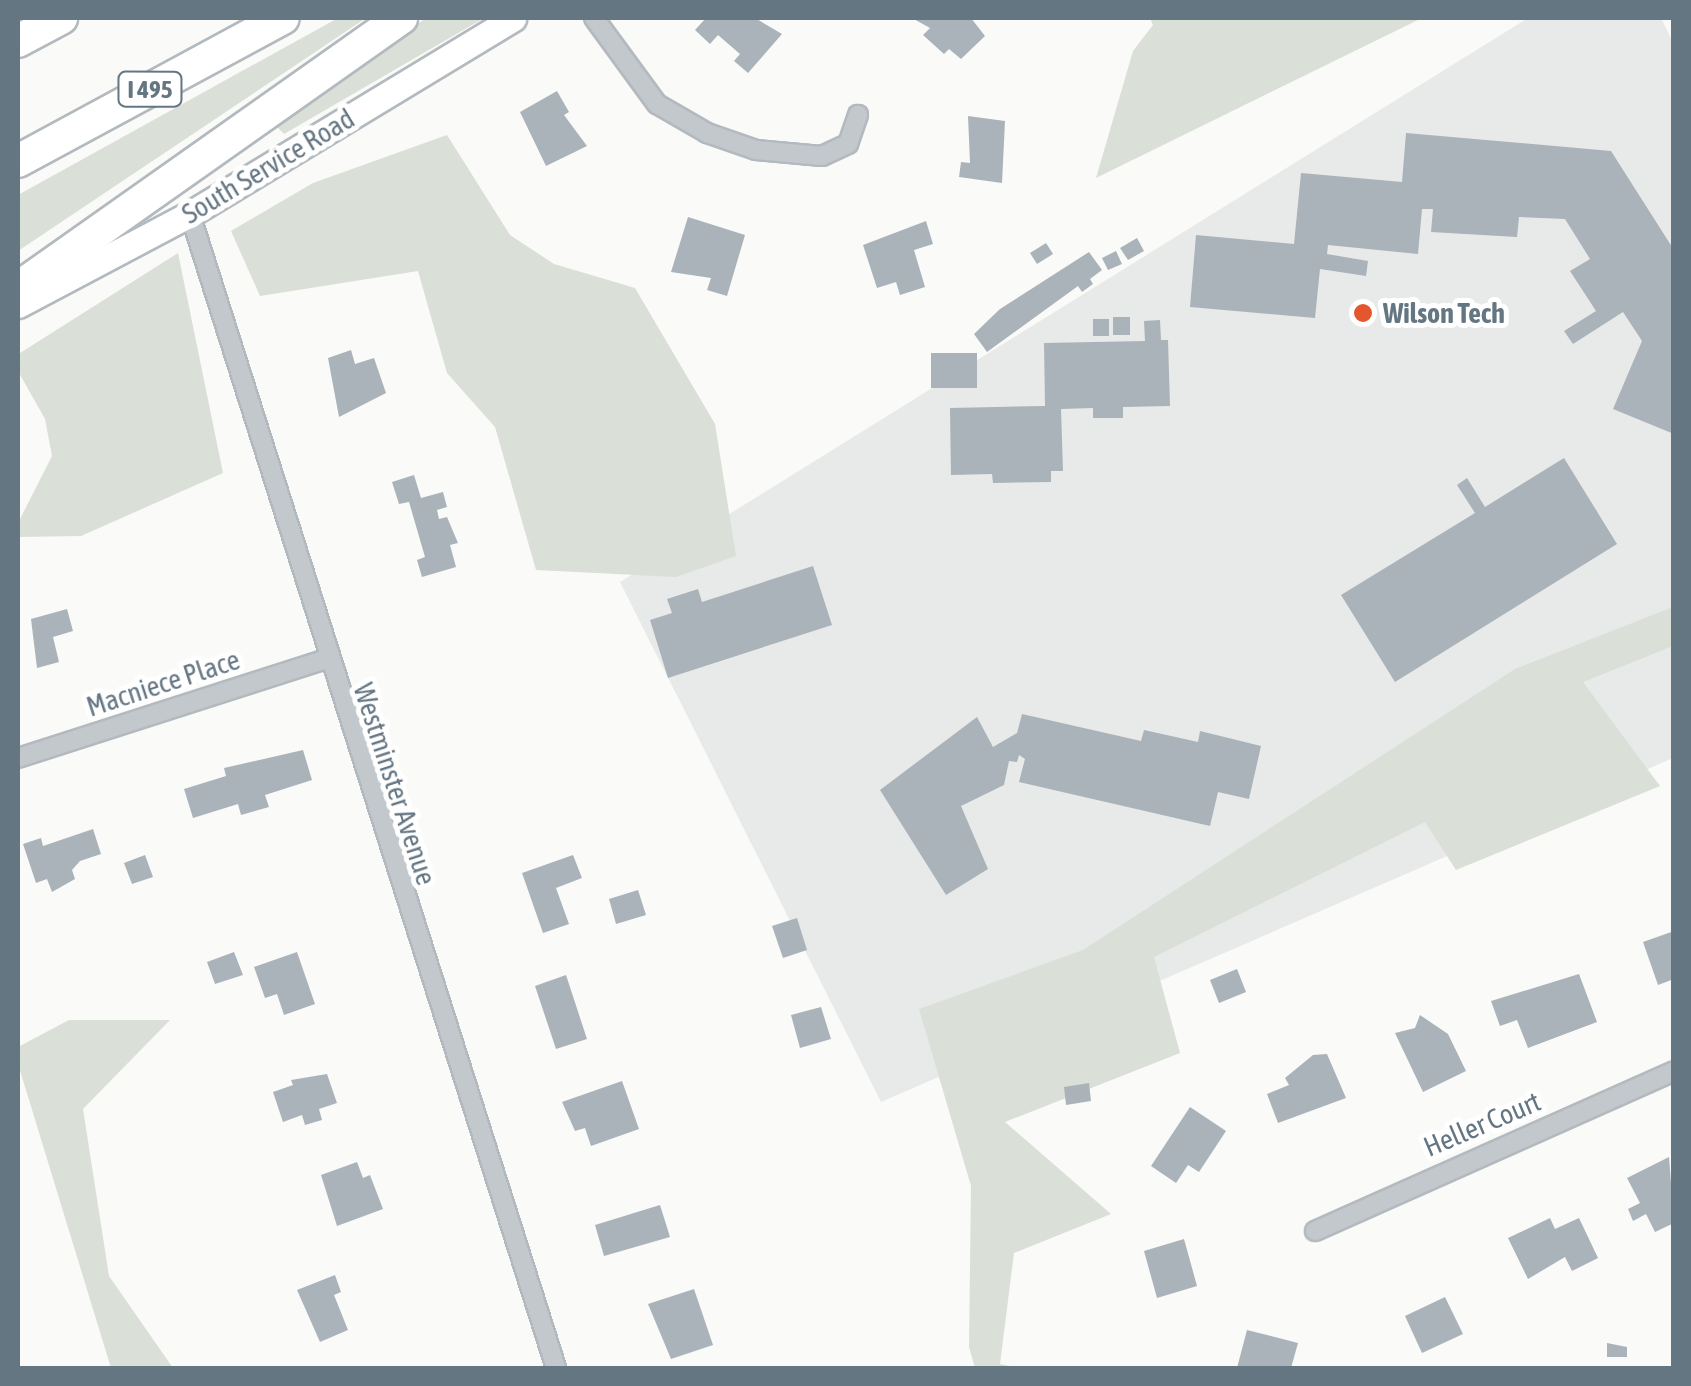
<!DOCTYPE html>
<html>
<head>
<meta charset="utf-8">
<style>
  body { margin:0 }
  #map { position:relative; width:1691px; height:1386px; overflow:hidden; background:#fafaf8; font-family:"Asap Condensed",sans-serif }
  div>[style] { position:absolute }
  .built>* { inset:0; background:#e8e9e9 }
  .green>* { inset:0; background:#dadfd7 }
  .building>* { inset:0; background:#aab3b9 }
  .roads { filter:drop-shadow(2px 0 #b3babf) drop-shadow(-2px 0 #b3babf) drop-shadow(0 2px #b3babf) drop-shadow(0 -2px #b3babf) }
  .street>* { height:18px; margin:-9px; padding:0 9px; transform-origin:9px; border-radius:9px; background:#c3c8cc }
  .secondary>* { height:25px; margin:-12.5px; padding:0 12.5px; transform-origin:12.5px; border-radius:12.5px; background:#fff }
  .highway>* { height:32px; margin:-16px; padding:0 16px; transform-origin:16px; border-radius:16px; background:#fff }
  .dots>* { width:28px; height:28px; translate:-50% -50%; box-sizing:border-box; border:5px solid #fff; border-radius:50% }
  span { translate:-50% -50%; white-space:nowrap; text-align:center; line-height:1.15; -webkit-text-stroke:10px #fff; paint-order:stroke }
  .shield-label span { padding:2px 8px; background:#fff; border:2px solid; border-radius:8px; -webkit-text-stroke-width:0 }
  .shield-label { font-size:25px; color:#657683; font-weight:700 }
  .street-label { font-size:28px; color:#657683 }
  .poi-label { font-size:28px; color:#657683; font-weight:700 }
  .left { translate:0 -50%; text-align:left }
  .frame { position:absolute; inset:0; border:20px solid #657683; pointer-events:none }
</style>
</head>
<body>
<div id="map">
  <div class="built">
    <div style="clip-path:polygon(1528px 18px,1661px 18px,1674px 44px,1673px 758px,881px 1102px,620px 582px)"></div>
  </div>
  <div class="green">
    <div style="clip-path:polygon(338px 18px,366px 18px,18px 251px,18px 195px)"></div>
    <div style="clip-path:polygon(426px 18px,484px 18px,284px 134px,275px 125px)"></div>
    <div style="clip-path:polygon(1150px 18px,1422px 18px,1096px 178px,1133px 51px,1153px 25px)"></div>
    <div style="clip-path:polygon(447px 135px,510px 235px,554px 264px,635px 288px,715px 424px,736px 556px,676px 577px,536px 570px,495px 427px,447px 373px,418px 271px,260px 296px,231px 231px,313px 183px)"></div>
    <div style="clip-path:polygon(178px 253px,223px 473px,81px 536px,18px 537px,18px 523px,52px 456px,45px 419px,18px 371px,20px 353px)"></div>
    <div style="clip-path:polygon(1673px 607px,1673px 646px,1583px 682px,1660px 786px,1456px 870px,1425px 822px,1154px 957px,1180px 1053px,1005px 1122px,1111px 1214px,1014px 1253px,1000px 1364px,1018px 1368px,975px 1368px,969px 1347px,971px 1186px,919px 1009px,1083px 950px,1515px 669px)"></div>
    <div style="clip-path:polygon(69px 1020px,170px 1020px,83px 1109px,109px 1276px,173px 1368px,111px 1368px,18px 1064px,18px 1047px)"></div>
  </div>
  <div class="building">
    <div style="clip-path:polygon(706px 18px,755px 18px,782px 34px,748px 73px,734px 61px,740px 54px,718px 35px,710px 44px,695px 30px)"></div>
    <div style="clip-path:polygon(912px 18px,971px 18px,985px 36px,961px 59px,949px 49px,944px 54px,923px 35px,930px 28px)"></div>
    <div style="clip-path:polygon(557px 91px,569px 112px,564px 115px,587px 146px,546px 166px,520px 112px)"></div>
    <div style="clip-path:polygon(968px 116px,1005px 121px,1002px 183px,959px 177px,961px 162px,970px 163px)"></div>
    <div style="clip-path:polygon(1406px 133px,1611px 151px,1674px 250px,1674px 434px,1613px 409px,1642px 341px,1623px 312px,1573px 344px,1564px 331px,1596px 311px,1570px 271px,1590px 259px,1565px 219px,1519px 217px,1517px 237px,1431px 232px,1433px 209px,1422px 209px,1418px 254px,1328px 245px,1327px 254px,1368px 261px,1366px 276px,1320px 269px,1315px 318px,1190px 307px,1196px 235px,1294px 244px,1301px 173px,1402px 182px)"></div>
    <div style="clip-path:polygon(688px 217px,745px 235px,727px 296px,707px 290px,711px 278px,671px 272px)"></div>
    <div style="clip-path:polygon(926px 221px,933px 244px,914px 250px,925px 287px,900px 295px,896px 282px,877px 288px,863px 245px)"></div>
    <div style="clip-path:polygon(1137px 238px,1144px 251px,1128px 260px,1120px 248px)"></div>
    <div style="clip-path:polygon(1046px 243px,1053px 254px,1037px 264px,1030px 253px)"></div>
    <div style="clip-path:polygon(1116px 251px,1122px 264px,1108px 270px,1102px 258px)"></div>
    <div style="clip-path:polygon(1089px 252px,1102px 270px,1090px 279px,1093px 284px,1082px 292px,1078px 286px,987px 352px,974px 334px,1000px 309px)"></div>
    <div style="clip-path:polygon(1113px 317px,1130px 317px,1130px 335px,1113px 335px)"></div>
    <div style="clip-path:polygon(1093px 319px,1109px 319px,1109px 336px,1093px 336px)"></div>
    <div style="clip-path:polygon(1160px 320px,1161px 340px,1168px 340px,1170px 406px,1123px 407px,1123px 418px,1093px 418px,1093px 408px,1061px 409px,1063px 471px,1051px 471px,1051px 482px,993px 483px,992px 474px,951px 475px,950px 408px,1045px 406px,1044px 343px,1145px 341px,1144px 321px)"></div>
    <div style="clip-path:polygon(351px 350px,355px 364px,374px 358px,386px 393px,339px 417px,328px 358px)"></div>
    <div style="clip-path:polygon(931px 353px,977px 353px,977px 388px,931px 388px)"></div>
    <div style="clip-path:polygon(1564px 458px,1617px 544px,1395px 682px,1341px 595px,1475px 513px,1457px 485px,1467px 478px,1485px 507px)"></div>
    <div style="clip-path:polygon(414px 475px,421px 498px,443px 492px,447px 507px,437px 510px,439px 519px,447px 517px,458px 543px,450px 545px,456px 567px,422px 577px,417px 560px,425px 557px,409px 502px,399px 504px,392px 482px)"></div>
    <div style="clip-path:polygon(813px 566px,832px 625px,668px 678px,650px 620px,672px 613px,667px 599px,698px 589px,702px 602px)"></div>
    <div style="clip-path:polygon(67px 609px,73px 631px,53px 637px,59px 662px,37px 668px,31px 619px)"></div>
    <div style="clip-path:polygon(1022px 714px,1141px 741px,1144px 730px,1198px 742px,1200px 731px,1261px 746px,1249px 799px,1218px 792px,1210px 826px,1019px 782px,1025px 759px,1019px 755px,1017px 762px,1009px 761px,1004px 785px,961px 806px,988px 869px,946px 895px,880px 790px,977px 717px,993px 747px,1017px 733px)"></div>
    <div style="clip-path:polygon(303px 750px,312px 780px,265px 795px,269px 807px,241px 815px,238px 804px,193px 818px,184px 789px,226px 776px,224px 768px)"></div>
    <div style="clip-path:polygon(93px 829px,101px 854px,80px 861px,72px 870px,75px 879px,52px 892px,47px 879px,36px 883px,23px 844px,41px 838px,43px 846px)"></div>
    <div style="clip-path:polygon(145px 855px,153px 877px,132px 884px,124px 863px)"></div>
    <div style="clip-path:polygon(573px 855px,582px 878px,556px 888px,569px 924px,543px 933px,522px 873px)"></div>
    <div style="clip-path:polygon(638px 890px,646px 915px,616px 924px,609px 899px)"></div>
    <div style="clip-path:polygon(797px 918px,807px 950px,783px 958px,772px 926px)"></div>
    <div style="clip-path:polygon(1674px 931px,1674px 979px,1658px 985px,1643px 942px)"></div>
    <div style="clip-path:polygon(234px 952px,243px 975px,215px 984px,207px 962px)"></div>
    <div style="clip-path:polygon(297px 952px,315px 1004px,284px 1015px,277px 994px,265px 998px,254px 967px)"></div>
    <div style="clip-path:polygon(1237px 969px,1246px 992px,1219px 1003px,1210px 980px)"></div>
    <div style="clip-path:polygon(1579px 974px,1597px 1022px,1528px 1048px,1517px 1020px,1500px 1026px,1491px 1001px)"></div>
    <div style="clip-path:polygon(566px 975px,587px 1039px,556px 1049px,535px 986px)"></div>
    <div style="clip-path:polygon(821px 1007px,831px 1039px,800px 1048px,791px 1015px)"></div>
    <div style="clip-path:polygon(1420px 1015px,1448px 1034px,1466px 1071px,1423px 1092px,1395px 1033px,1415px 1028px)"></div>
    <div style="clip-path:polygon(1327px 1054px,1346px 1098px,1278px 1123px,1267px 1094px,1289px 1085px,1285px 1078px,1313px 1055px)"></div>
    <div style="clip-path:polygon(327px 1074px,337px 1103px,319px 1109px,322px 1120px,305px 1125px,302px 1115px,283px 1122px,273px 1092px,293px 1085px,291px 1080px)"></div>
    <div style="clip-path:polygon(622px 1081px,639px 1129px,591px 1146px,585px 1128px,575px 1131px,562px 1102px)"></div>
    <div style="clip-path:polygon(1089px 1083px,1091px 1101px,1066px 1105px,1064px 1087px)"></div>
    <div style="clip-path:polygon(1190px 1107px,1226px 1131px,1199px 1172px,1188px 1165px,1176px 1183px,1151px 1166px)"></div>
    <div style="clip-path:polygon(1669px 1157px,1674px 1223px,1655px 1232px,1646px 1214px,1633px 1221px,1628px 1209px,1640px 1203px,1627px 1178px)"></div>
    <div style="clip-path:polygon(357px 1162px,363px 1178px,370px 1175px,383px 1209px,337px 1226px,321px 1175px)"></div>
    <div style="clip-path:polygon(660px 1205px,670px 1237px,604px 1256px,595px 1225px)"></div>
    <div style="clip-path:polygon(1550px 1218px,1555px 1229px,1579px 1218px,1598px 1258px,1572px 1271px,1565px 1257px,1528px 1279px,1508px 1238px)"></div>
    <div style="clip-path:polygon(1184px 1239px,1197px 1286px,1157px 1298px,1144px 1251px)"></div>
    <div style="clip-path:polygon(335px 1275px,341px 1292px,334px 1295px,348px 1330px,320px 1342px,297px 1290px)"></div>
    <div style="clip-path:polygon(694px 1289px,713px 1345px,671px 1359px,648px 1304px)"></div>
    <div style="clip-path:polygon(1445px 1297px,1463px 1334px,1422px 1353px,1405px 1316px)"></div>
    <div style="clip-path:polygon(1247px 1330px,1298px 1343px,1291px 1368px,1237px 1368px)"></div>
    <div style="clip-path:polygon(1607px 1343px,1627px 1347px,1627px 1357px,1607px 1357px)"></div>
  </div>
  <div class="roads">
    <div class="street">
      <div style="left:594px;top:18px;width:107px;rotate:53.8deg"></div>
      <div style="left:657px;top:104px;width:58px;rotate:30.1deg"></div>
      <div style="left:707px;top:133px;width:52px;rotate:19.1deg"></div>
      <div style="left:756px;top:150px;width:66px;rotate:5.2deg"></div>
      <div style="left:822px;top:156px;width:29px;rotate:-25deg"></div>
      <div style="left:848px;top:144px;width:31px;rotate:-71deg"></div>
      <div style="left:190px;top:214px;width:1211px;rotate:72.4deg"></div>
      <div style="left:18px;top:758px;width:324px;rotate:-17.8deg"></div>
      <div style="left:1315px;top:1231px;width:393px;rotate:-24deg"></div>
    </div>
    <div class="secondary">
      <div style="left:18px;top:305px;width:195px;rotate:-27.9deg"></div>
      <div style="left:190px;top:214px;width:378px;rotate:-31.2deg"></div>
    </div>
    <div class="highway">
      <div style="left:18px;top:41px;width:49px;rotate:-28.1deg"></div>
      <div style="left:18px;top:161px;width:301px;rotate:-28.4deg"></div>
      <div style="left:18px;top:288px;width:469px;rotate:-35.2deg"></div>
    </div>
  </div>
  <div class="dots">
    <div style="left:1363px;top:313px;background:#e4572e"></div>
  </div>
  <div class="shield-label">
    <span style="left:150px;top:89px">I 495</span>
  </div>
  <div class="street-label">
    <span style="left:268px;top:166px;rotate:-31deg">South Service Road</span>
    <span style="left:163px;top:683px;rotate:-18deg">Macniece Place</span>
    <span style="left:395px;top:784px;rotate:72deg">Westminster Avenue</span>
    <span style="left:1482px;top:1124px;rotate:-23deg">Heller Court</span>
  </div>
  <div class="poi-label">
    <span class="left" style="left:1383px;top:313px">Wilson Tech</span>
  </div>
  <div class="frame"></div>
</div>
</body>
</html>
